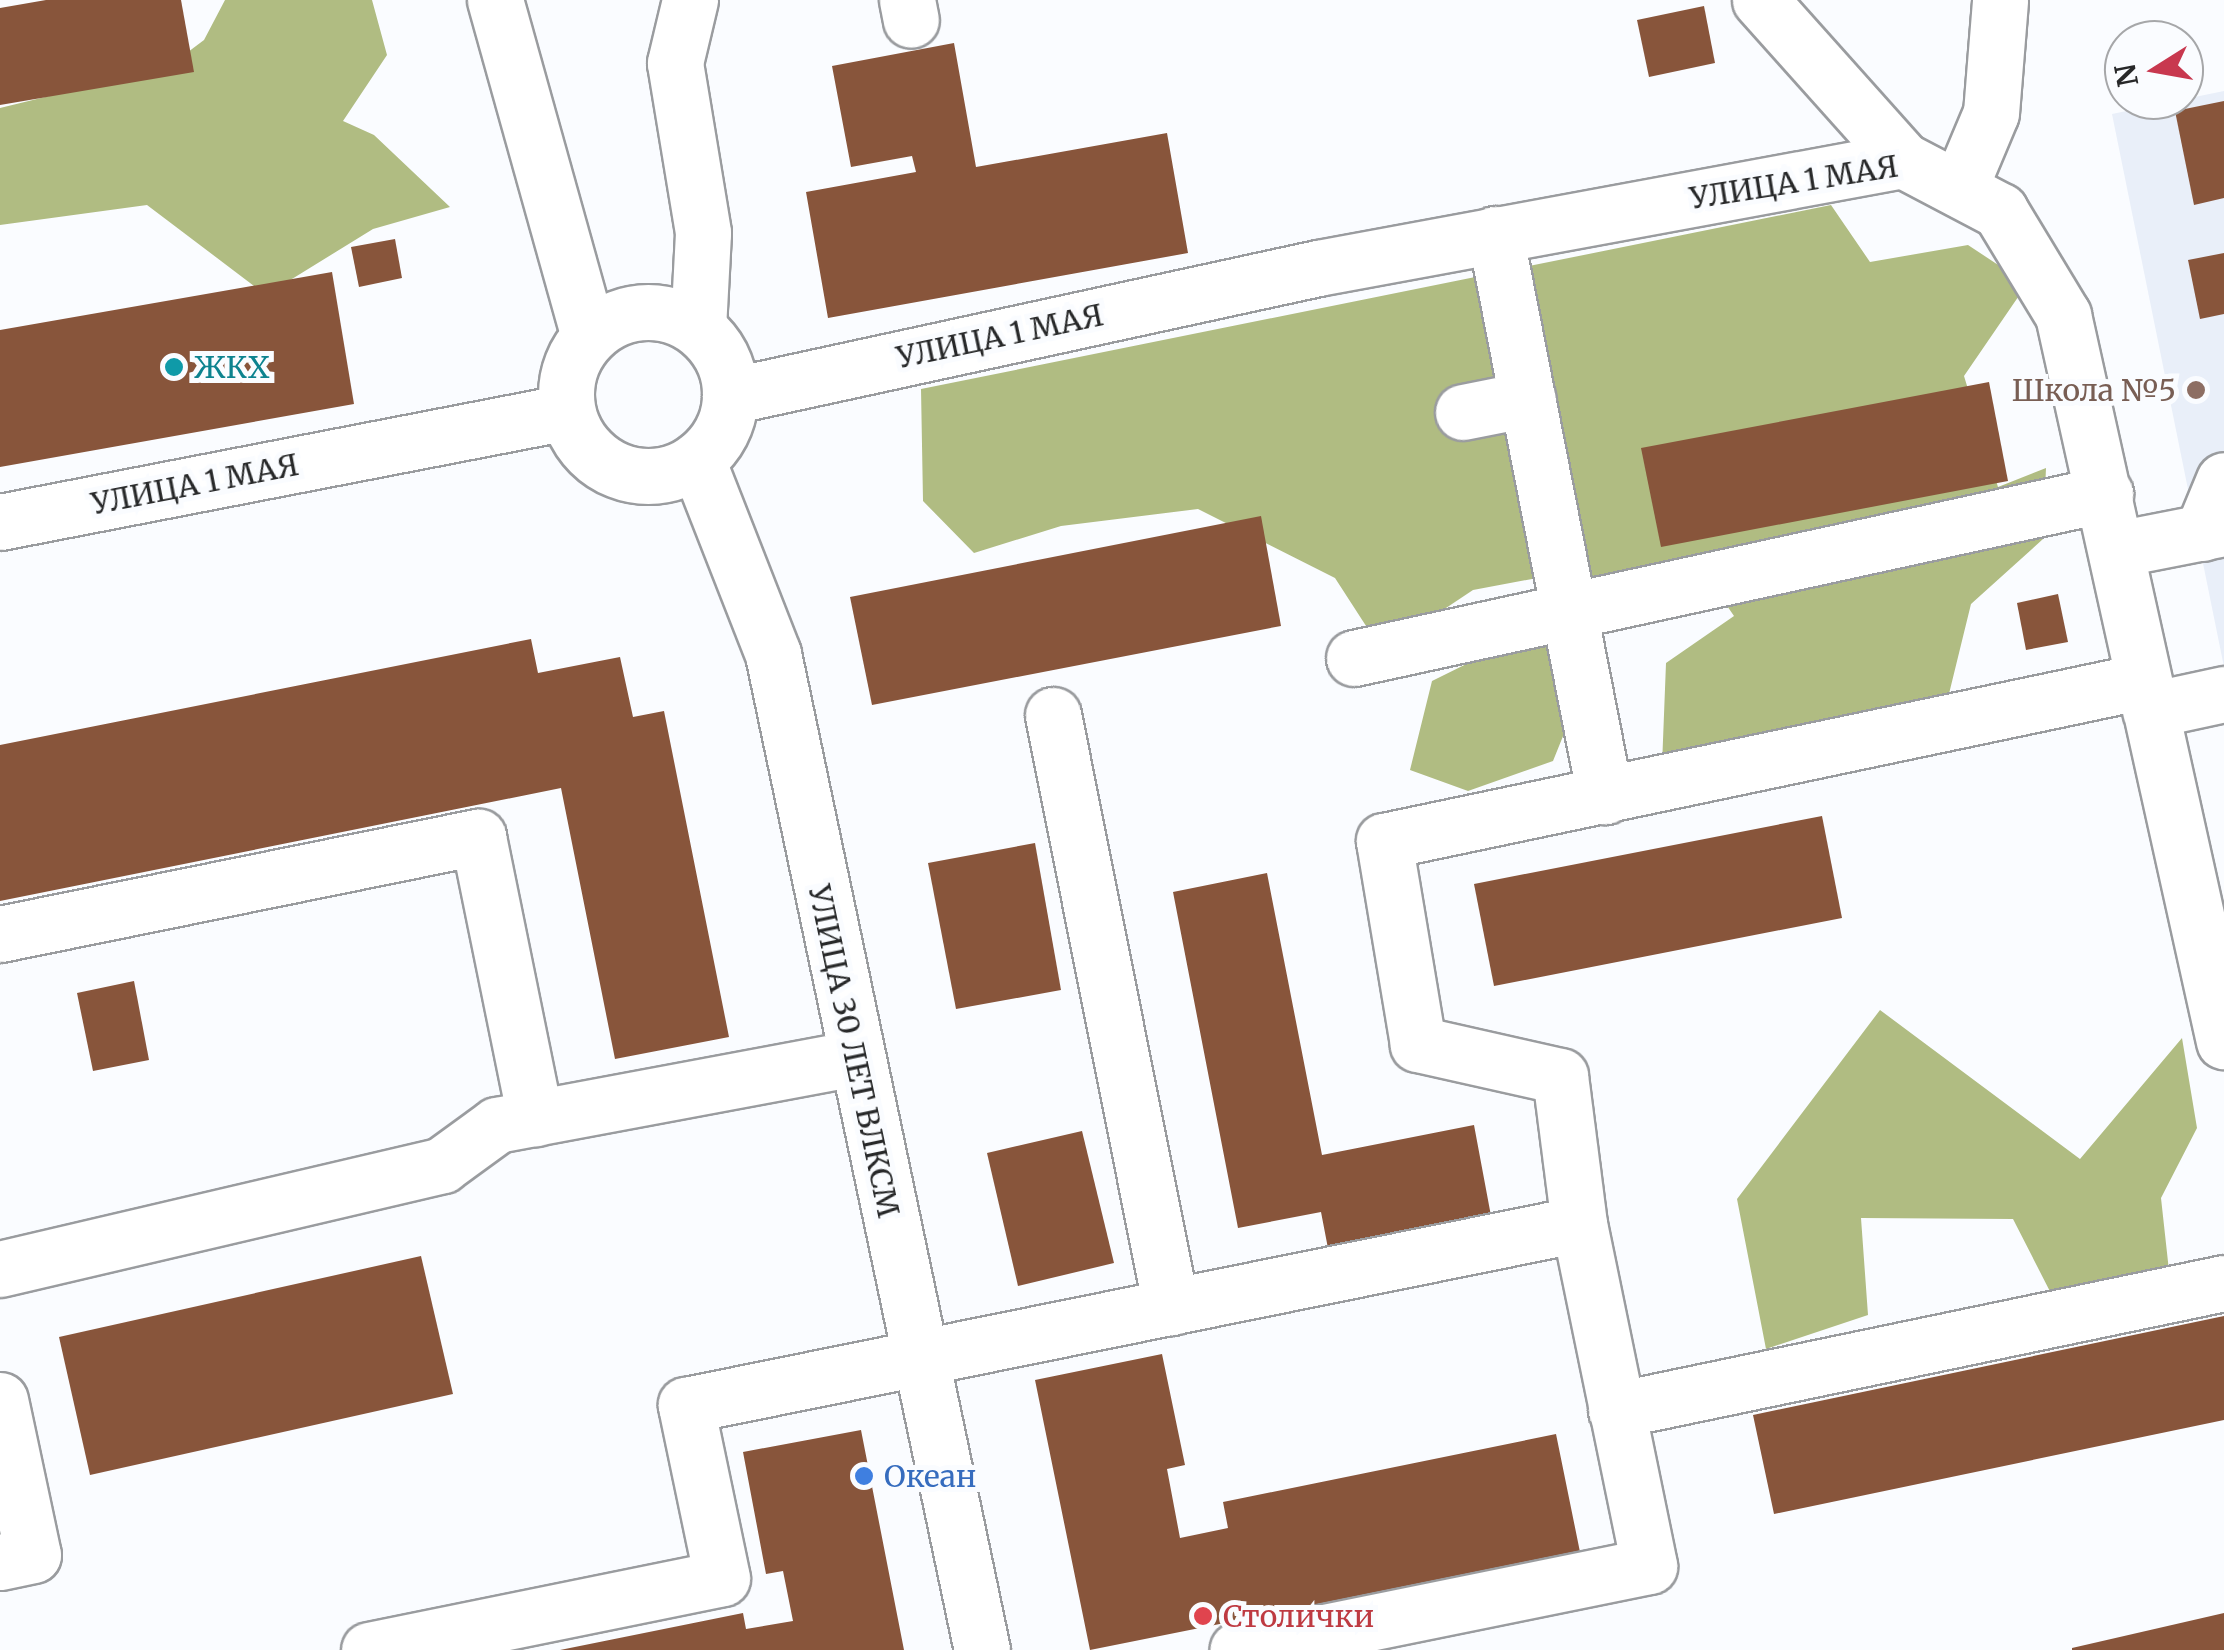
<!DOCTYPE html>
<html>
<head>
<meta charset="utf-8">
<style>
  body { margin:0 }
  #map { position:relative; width:2224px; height:1650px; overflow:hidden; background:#fafcff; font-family:Merriweather,serif }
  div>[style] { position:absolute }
  .built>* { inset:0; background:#e9eff9 }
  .forest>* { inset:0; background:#b0bc82 }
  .building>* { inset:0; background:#88553b }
  .roads { filter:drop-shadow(2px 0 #9a9c9f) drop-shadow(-2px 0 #9a9c9f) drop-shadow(0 2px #9a9c9f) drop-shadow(0 -2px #9a9c9f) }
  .minor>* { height:55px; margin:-27.5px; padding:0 27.5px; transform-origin:27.5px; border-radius:27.5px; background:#fff }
  .minor>.ring { margin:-27.5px; padding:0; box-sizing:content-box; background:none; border:55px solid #fff; border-radius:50% }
  .dots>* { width:28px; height:28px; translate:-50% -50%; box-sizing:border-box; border:5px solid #fafcff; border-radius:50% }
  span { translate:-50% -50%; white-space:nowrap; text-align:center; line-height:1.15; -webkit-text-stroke:10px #fafcff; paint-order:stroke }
  .street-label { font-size:30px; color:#272829 }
  .culture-label { font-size:30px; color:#0d838f }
  .left { translate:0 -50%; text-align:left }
  .education-label { font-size:30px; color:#785e54 }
  .right { translate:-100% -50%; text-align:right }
  .shop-label { font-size:30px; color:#366cbe }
  .health-label { font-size:30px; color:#be3a42 }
  .north { position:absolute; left:2104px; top:20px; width:100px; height:100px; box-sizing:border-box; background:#fafcff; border:2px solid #a6a7a9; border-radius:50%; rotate:259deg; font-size:28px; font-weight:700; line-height:40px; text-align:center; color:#272829 }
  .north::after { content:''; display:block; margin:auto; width:35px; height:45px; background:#c8384f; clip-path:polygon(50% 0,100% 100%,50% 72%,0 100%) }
</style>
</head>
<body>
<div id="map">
  <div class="built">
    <div style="clip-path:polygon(2224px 91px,2224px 667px,2112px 114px)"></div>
  </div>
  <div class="forest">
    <div style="clip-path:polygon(225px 0,372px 0,387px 55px,343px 121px,374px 135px,450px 207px,373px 229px,266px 295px,147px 205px,0 225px,0 108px,168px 67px,204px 40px)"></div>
    <div style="clip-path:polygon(1831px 205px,1870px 262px,1968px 245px,2027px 284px,1964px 376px,1998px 487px,2046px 468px,2043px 539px,1971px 604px,1947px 702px,1662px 766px,1666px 663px,1734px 616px,1708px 578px,1570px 631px,1580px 694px,1553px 761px,1468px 791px,1410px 770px,1432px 681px,1539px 628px,1548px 576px,1473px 590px,1437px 614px,1368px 629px,1335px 578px,1198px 509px,1061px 526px,974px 553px,923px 501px,921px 389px)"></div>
    <div style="clip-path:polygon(1880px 1010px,2080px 1159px,2182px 1038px,2197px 1128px,2161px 1198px,2171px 1289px,2061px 1313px,2013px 1219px,1861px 1218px,1868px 1315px,1766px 1349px,1737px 1199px)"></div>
  </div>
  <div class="building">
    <div style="clip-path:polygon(46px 0,181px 0,194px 72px,0 105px,0 8px)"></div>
    <div style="clip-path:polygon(1704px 6px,1715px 63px,1649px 77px,1637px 20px)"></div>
    <div style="clip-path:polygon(954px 43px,976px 167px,1167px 133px,1188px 253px,828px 318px,806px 192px,916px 172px,912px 156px,851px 167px,832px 66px)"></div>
    <div style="clip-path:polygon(2224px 101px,2224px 198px,2194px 205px,2175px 111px)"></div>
    <div style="clip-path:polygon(395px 239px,402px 278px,359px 287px,351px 247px)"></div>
    <div style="clip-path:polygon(2224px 253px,2224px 314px,2200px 319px,2188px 260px)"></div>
    <div style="clip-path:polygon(332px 272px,354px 404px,0 467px,0 330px)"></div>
    <div style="clip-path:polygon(1989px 382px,2008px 481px,1661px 547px,1641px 448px)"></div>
    <div style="clip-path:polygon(1261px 516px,1281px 626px,872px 705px,850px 597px)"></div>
    <div style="clip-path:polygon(2058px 594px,2068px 642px,2026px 650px,2017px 603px)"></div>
    <div style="clip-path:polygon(531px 639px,538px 673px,620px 657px,633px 717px,664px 711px,729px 1037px,615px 1059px,561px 788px,0 901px,0 745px)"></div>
    <div style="clip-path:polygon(1822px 816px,1842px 918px,1494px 986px,1474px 884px)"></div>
    <div style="clip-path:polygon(1035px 843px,1061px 990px,956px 1009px,928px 863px)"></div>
    <div style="clip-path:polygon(1267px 873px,1322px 1155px,1474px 1125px,1494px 1232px,1331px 1264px,1321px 1212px,1238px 1228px,1173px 892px)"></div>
    <div style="clip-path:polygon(134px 981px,149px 1060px,93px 1071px,77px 993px)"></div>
    <div style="clip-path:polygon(1082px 1131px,1114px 1263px,1018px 1286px,987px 1153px)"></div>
    <div style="clip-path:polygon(421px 1256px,453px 1394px,90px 1475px,59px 1337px)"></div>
    <div style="clip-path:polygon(2224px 1316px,2224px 1420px,1774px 1514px,1753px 1415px)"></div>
    <div style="clip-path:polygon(1162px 1354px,1185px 1465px,1167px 1469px,1180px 1538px,1228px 1528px,1223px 1502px,1556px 1434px,1580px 1552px,1090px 1650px,1035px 1380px)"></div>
    <div style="clip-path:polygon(861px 1430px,904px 1650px,560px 1650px,743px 1613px,746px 1629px,793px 1621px,783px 1571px,766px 1574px,743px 1452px)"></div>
    <div style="clip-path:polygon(2224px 1613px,2224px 1650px,2072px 1650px,2072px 1648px)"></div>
  </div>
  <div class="roads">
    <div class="minor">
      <div style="left:495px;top:0;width:349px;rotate:74.4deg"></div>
      <div style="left:690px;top:0;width:65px;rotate:103.4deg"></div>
      <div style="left:675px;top:63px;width:172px;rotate:80.6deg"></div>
      <div style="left:703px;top:233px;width:95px;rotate:93deg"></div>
      <div style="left:907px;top:0;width:20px;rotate:79deg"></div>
      <div style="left:1760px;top:0;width:215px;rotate:48.2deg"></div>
      <div style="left:1959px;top:189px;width:82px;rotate:-67.2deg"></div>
      <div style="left:1991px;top:113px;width:113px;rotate:-85.4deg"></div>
      <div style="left:1495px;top:234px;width:573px;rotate:78.93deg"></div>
      <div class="ring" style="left:566px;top:312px;width:109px;height:109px"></div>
      <div style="left:730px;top:396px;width:602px;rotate:-12.28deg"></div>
      <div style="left:1318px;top:268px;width:595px;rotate:-10.46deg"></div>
      <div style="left:1903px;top:160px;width:110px;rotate:27.7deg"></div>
      <div style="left:2000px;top:211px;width:122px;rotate:58.8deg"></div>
      <div style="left:2063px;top:315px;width:744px;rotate:77.5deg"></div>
      <div style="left:1463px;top:412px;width:66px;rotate:-11.3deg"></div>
      <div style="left:697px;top:460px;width:208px;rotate:68.6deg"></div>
      <div style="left:773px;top:654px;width:1018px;rotate:78.15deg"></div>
      <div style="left:0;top:522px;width:578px;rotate:-10.98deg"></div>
      <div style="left:2202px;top:533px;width:57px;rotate:-67.5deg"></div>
      <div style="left:2117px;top:549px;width:109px;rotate:-11.1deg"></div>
      <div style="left:1354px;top:658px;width:769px;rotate:-12.32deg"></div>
      <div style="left:2150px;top:710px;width:76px;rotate:-12.2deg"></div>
      <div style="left:1053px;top:715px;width:604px;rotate:78.73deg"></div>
      <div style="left:0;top:934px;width:488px;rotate:-11.5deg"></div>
      <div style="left:478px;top:837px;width:287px;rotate:78.5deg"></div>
      <div style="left:1579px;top:1224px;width:149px;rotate:-97.3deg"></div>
      <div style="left:1560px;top:1076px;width:146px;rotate:-167.3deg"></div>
      <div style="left:1418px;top:1044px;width:206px;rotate:-99.5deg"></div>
      <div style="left:1384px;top:841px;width:776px;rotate:-11.9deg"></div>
      <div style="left:0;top:1269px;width:454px;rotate:-13.2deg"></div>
      <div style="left:442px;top:1165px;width:68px;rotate:-36deg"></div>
      <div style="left:497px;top:1125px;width:364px;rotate:-10.6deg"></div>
      <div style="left:0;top:1400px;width:158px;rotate:78deg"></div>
      <div style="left:33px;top:1555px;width:34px;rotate:168deg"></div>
      <div style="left:1616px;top:1410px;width:621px;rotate:-11.8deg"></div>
      <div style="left:369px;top:1650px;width:360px;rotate:-11.5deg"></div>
      <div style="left:722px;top:1578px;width:177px;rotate:-101.8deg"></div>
      <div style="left:686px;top:1405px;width:911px;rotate:-11.46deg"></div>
      <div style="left:1579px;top:1224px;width:349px;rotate:78.4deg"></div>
      <div style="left:1649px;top:1566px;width:420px;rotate:168.5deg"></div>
    </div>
  </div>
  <div class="dots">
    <div style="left:174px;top:367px;background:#0f9aa8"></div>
    <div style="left:2196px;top:390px;background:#8d6e63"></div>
    <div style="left:864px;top:1476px;background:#3f7fe0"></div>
    <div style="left:1203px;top:1616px;background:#e0444e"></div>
  </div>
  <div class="street-label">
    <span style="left:1794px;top:182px;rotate:-9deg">УЛИЦА 1 МАЯ</span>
    <span style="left:1000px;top:336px;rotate:-12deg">УЛИЦА 1 МАЯ</span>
    <span style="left:195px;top:484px;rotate:-11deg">УЛИЦА 1 МАЯ</span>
    <span style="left:854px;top:1051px;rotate:78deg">УЛИЦА 30 ЛЕТ ВЛКСМ</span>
  </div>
  <div class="culture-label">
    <span class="left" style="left:194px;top:367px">ЖКХ</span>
  </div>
  <div class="education-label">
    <span class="right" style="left:2176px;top:390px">Школа №5</span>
  </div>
  <div class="shop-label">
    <span class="left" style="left:884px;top:1476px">Океан</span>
  </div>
  <div class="health-label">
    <span class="left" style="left:1223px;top:1616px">Столички</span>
  </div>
  <div class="north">N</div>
</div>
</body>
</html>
